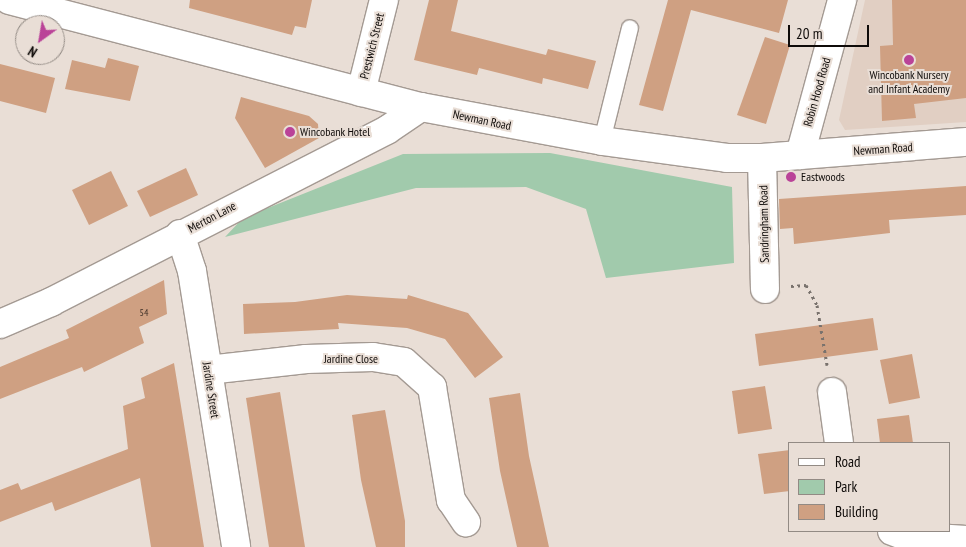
<!DOCTYPE html>
<html>
<head>
<meta charset="utf-8">
<style>
  body { margin:0 }
  #map { position:relative; width:966px; height:547px; overflow:hidden; background:#e9ded6; font-family:"PT Sans Narrow",sans-serif }
  div>[style] { position:absolute }
  .built>* { inset:0; background:#e1cfc3 }
  .green>* { inset:0; background:#a1caac }
  .building>* { inset:0; background:#cfa082 }
  .path>* { height:3px; margin-top:-1.5px; transform-origin:0; background:repeating-linear-gradient(90deg,#79726d 0 2.5px,transparent 0 6.5px) }
  .roads { filter:drop-shadow(1px 0 #a49a93) drop-shadow(-1px 0 #a49a93) drop-shadow(0 1px #a49a93) drop-shadow(0 -1px #a49a93) }
  .service>* { height:16px; margin:-8px; padding:0 8px; transform-origin:8px; border-radius:8px; background:#fff }
  .minor>* { height:28px; margin:-14px; padding:0 14px; transform-origin:14px; border-radius:14px; background:#fff }
  .tertiary>* { height:28px; margin:-14px; padding:0 14px; transform-origin:14px; border-radius:14px; background:#fff }
  .dots>* { width:14px; height:14px; translate:-50% -50%; box-sizing:border-box; border:2px solid #e9ded6; border-radius:50% }
  span { translate:-50% -50%; white-space:nowrap; text-align:center; line-height:1.15; -webkit-text-stroke:4px #e9ded6; paint-order:stroke }
  .number-label { font-size:10px; color:#3f3027 }
  .number-label span { -webkit-text-stroke-width:0 }
  .street-label { font-size:12px; color:#0f0b09 }
  .poi-label { font-size:12px; color:#0f0b09 }
  .left { translate:0 -50%; text-align:left }
  .legend { position:absolute; left:788px; top:442px; width:162px; height:90px; box-sizing:border-box; background:#e9ded6; border:1px solid #928a84; margin:0; padding:6px 9px; list-style:none; font-size:15px; color:#0f0b09 }
  .legend li { display:flex; align-items:center; gap:10px; height:25px }
  .legend b { width:25px; border:1px solid #928a84 }
  .north { position:absolute; left:15px; top:15px; width:50px; height:50px; box-sizing:border-box; background:#e9ded6; border:1px solid #928a84; border-radius:50%; rotate:212deg; font-size:14px; font-weight:700; line-height:20px; text-align:center; color:#0f0b09 }
  .north::after { content:''; display:block; margin:auto; width:18px; height:22px; background:#ba4398; clip-path:polygon(50% 0,100% 100%,50% 72%,0 100%) }
  .scale { position:absolute; left:788px; top:25px; width:81px; height:22px; box-sizing:border-box; border:2px solid #0f0b09; border-top:0; padding-left:6px; font-size:15px; line-height:18px; white-space:nowrap; color:#0f0b09; -webkit-text-stroke:4px #e9ded6; paint-order:stroke }
</style>
</head>
<body>
<div id="map">
  <div class="built">
    <div style="clip-path:polygon(865px 0,966px 0,966px 122px,845px 130px,839px 120px)"></div>
  </div>
  <div class="green">
    <div style="clip-path:polygon(550px 153px,732px 187px,734px 263px,606px 278px,586px 209px,526px 187px,416px 188px,225px 237px,243px 218px,403px 154px)"></div>
  </div>
  <div class="building">
    <div style="clip-path:polygon(190px 0,312px 0,306px 28px,295px 26px,292px 35px,189px 8px)"></div>
    <div style="clip-path:polygon(429px 0,458px 0,451px 31px,546px 55px,548px 49px,596px 61px,588px 89px,543px 78px,542px 84px,479px 68px,477px 75px,414px 60px)"></div>
    <div style="clip-path:polygon(668px 0,788px 0,779px 33px,691px 10px,663px 111px,639px 105px)"></div>
    <div style="clip-path:polygon(892px 0,966px 0,966px 98px,914px 104px,916px 118px,882px 121px,880px 46px,893px 45px)"></div>
    <div style="clip-path:polygon(765px 37px,790px 45px,766px 124px,737px 115px)"></div>
    <div style="clip-path:polygon(108px 58px,139px 66px,130px 101px,65px 89px,72px 60px,105px 68px)"></div>
    <div style="clip-path:polygon(0 64px,55px 78px,46px 113px,0 101px)"></div>
    <div style="clip-path:polygon(241px 97px,309px 116px,318px 124px,319px 138px,265px 168px,235px 118px)"></div>
    <div style="clip-path:polygon(186px 168px,198px 195px,150px 217px,137px 191px)"></div>
    <div style="clip-path:polygon(111px 171px,128px 206px,89px 225px,72px 190px)"></div>
    <div style="clip-path:polygon(966px 186px,966px 215px,889px 220px,890px 233px,794px 244px,793px 228px,780px 229px,779px 199px)"></div>
    <div style="clip-path:polygon(164px 280px,167px 314px,139px 327px,144px 343px,84px 372px,82px 367px,0 399px,0 367px,69px 338px,66px 330px)"></div>
    <div style="clip-path:polygon(347px 295px,407px 299px,408px 295px,468px 313px,503px 357px,475px 378px,445px 339px,407px 328px,338px 323px,339px 329px,244px 334px,243px 304px,295px 302px)"></div>
    <div style="clip-path:polygon(873px 318px,878px 350px,759px 366px,755px 334px)"></div>
    <div style="clip-path:polygon(912px 354px,920px 398px,889px 404px,880px 360px)"></div>
    <div style="clip-path:polygon(174px 363px,204px 547px,151px 547px,140px 478px,55px 511px,52px 502px,0 522px,0 490px,18px 483px,21px 490px,128px 449px,123px 406px,145px 398px,141px 378px)"></div>
    <div style="clip-path:polygon(765px 386px,772px 429px,738px 434px,732px 391px)"></div>
    <div style="clip-path:polygon(280px 392px,305px 547px,269px 547px,246px 398px)"></div>
    <div style="clip-path:polygon(520px 393px,529px 456px,549px 547px,517px 547px,500px 471px,489px 398px)"></div>
    <div style="clip-path:polygon(385px 410px,405px 521px,405px 547px,376px 547px,361px 480px,352px 415px)"></div>
    <div style="clip-path:polygon(909px 415px,913px 443px,880px 443px,877px 419px)"></div>
    <div style="clip-path:polygon(790px 450px,790px 491px,764px 494px,758px 454px)"></div>
  </div>
  <div class="path">
    <div style="left:791px;top:286px;width:15px;rotate:-4deg"></div>
    <div style="left:806px;top:285px;width:23px;rotate:61deg"></div>
    <div style="left:817px;top:305px;width:61px;rotate:80.5deg"></div>
  </div>
  <div class="roads">
    <div class="service">
      <div style="left:602px;top:141px;width:116px;rotate:-76.1deg"></div>
    </div>
    <div class="minor">
      <div style="left:361px;top:92px;width:95px;rotate:-76deg"></div>
      <div style="left:800px;top:155px;width:161px;rotate:-74.8deg"></div>
      <div style="left:762px;top:158px;width:131px;rotate:88.7deg"></div>
      <div style="left:180px;top:234px;width:39px;rotate:72deg"></div>
      <div style="left:192px;top:271px;width:279px;rotate:80.9deg"></div>
      <div style="left:0;top:324px;width:56px;rotate:-23.3deg"></div>
      <div style="left:51px;top:302px;width:377px;rotate:-27.1deg"></div>
      <div style="left:387px;top:130px;width:41px;rotate:-34.1deg"></div>
      <div style="left:208px;top:370px;width:99px;rotate:-6.4deg"></div>
      <div style="left:306px;top:359px;width:67px;rotate:-1.7deg"></div>
      <div style="left:373px;top:357px;width:31px;rotate:9deg"></div>
      <div style="left:404px;top:362px;width:38px;rotate:42deg"></div>
      <div style="left:432px;top:387px;width:115px;rotate:80.5deg"></div>
      <div style="left:451px;top:500px;width:27px;rotate:56deg"></div>
      <div style="left:832px;top:392px;width:51px;rotate:82.2deg"></div>
      <div style="left:892px;top:531px;width:14px;rotate:21deg"></div>
      <div style="left:905px;top:536px;width:61px;rotate:3.8deg"></div>
    </div>
    <div class="tertiary">
      <div style="left:9px;top:0;width:426px;rotate:14.6deg"></div>
      <div style="left:421px;top:107px;width:184px;rotate:10.6deg"></div>
      <div style="left:602px;top:141px;width:126px;rotate:7.7deg"></div>
      <div style="left:727px;top:158px;width:35px"></div>
      <div style="left:762px;top:158px;width:205px;rotate:-4.5deg"></div>
    </div>
  </div>
  <div class="dots">
    <div style="left:909px;top:60px;background:#ba4398"></div>
    <div style="left:290px;top:132px;background:#ba4398"></div>
    <div style="left:791px;top:177px;background:#ba4398"></div>
  </div>
  <div class="number-label">
    <span style="left:144px;top:313px">54</span>
  </div>
  <div class="street-label">
    <span style="left:372px;top:46px;rotate:-76deg">Prestwich Street</span>
    <span style="left:817px;top:92px;rotate:-74deg">Robin Hood Road</span>
    <span style="left:482px;top:120px;rotate:12deg">Newman Road</span>
    <span style="left:883px;top:149px;rotate:-4deg">Newman Road</span>
    <span style="left:212px;top:217px;rotate:-28deg">Merton Lane</span>
    <span style="left:764px;top:224px;rotate:-91deg">Sandringham Road</span>
    <span style="left:351px;top:359px">Jardine Close</span>
    <span style="left:211px;top:390px;rotate:81deg">Jardine Street</span>
  </div>
  <div class="poi-label">
    <span style="left:909px;top:82px">Wincobank Nursery<br>and Infant Academy</span>
    <span class="left" style="left:300px;top:132px">Wincobank Hotel</span>
    <span class="left" style="left:801px;top:177px">Eastwoods</span>
  </div>
  <ul class="legend">
  <li><b style="height:6px;background:#fff"></b>Road</li>
  <li><b style="height:14px;background:#a1caac"></b>Park</li>
  <li><b style="height:14px;background:#cfa082"></b>Building</li>
  </ul>
  <div class="north">N</div>
  <div class="scale">20 m</div>
</div>
</body>
</html>
